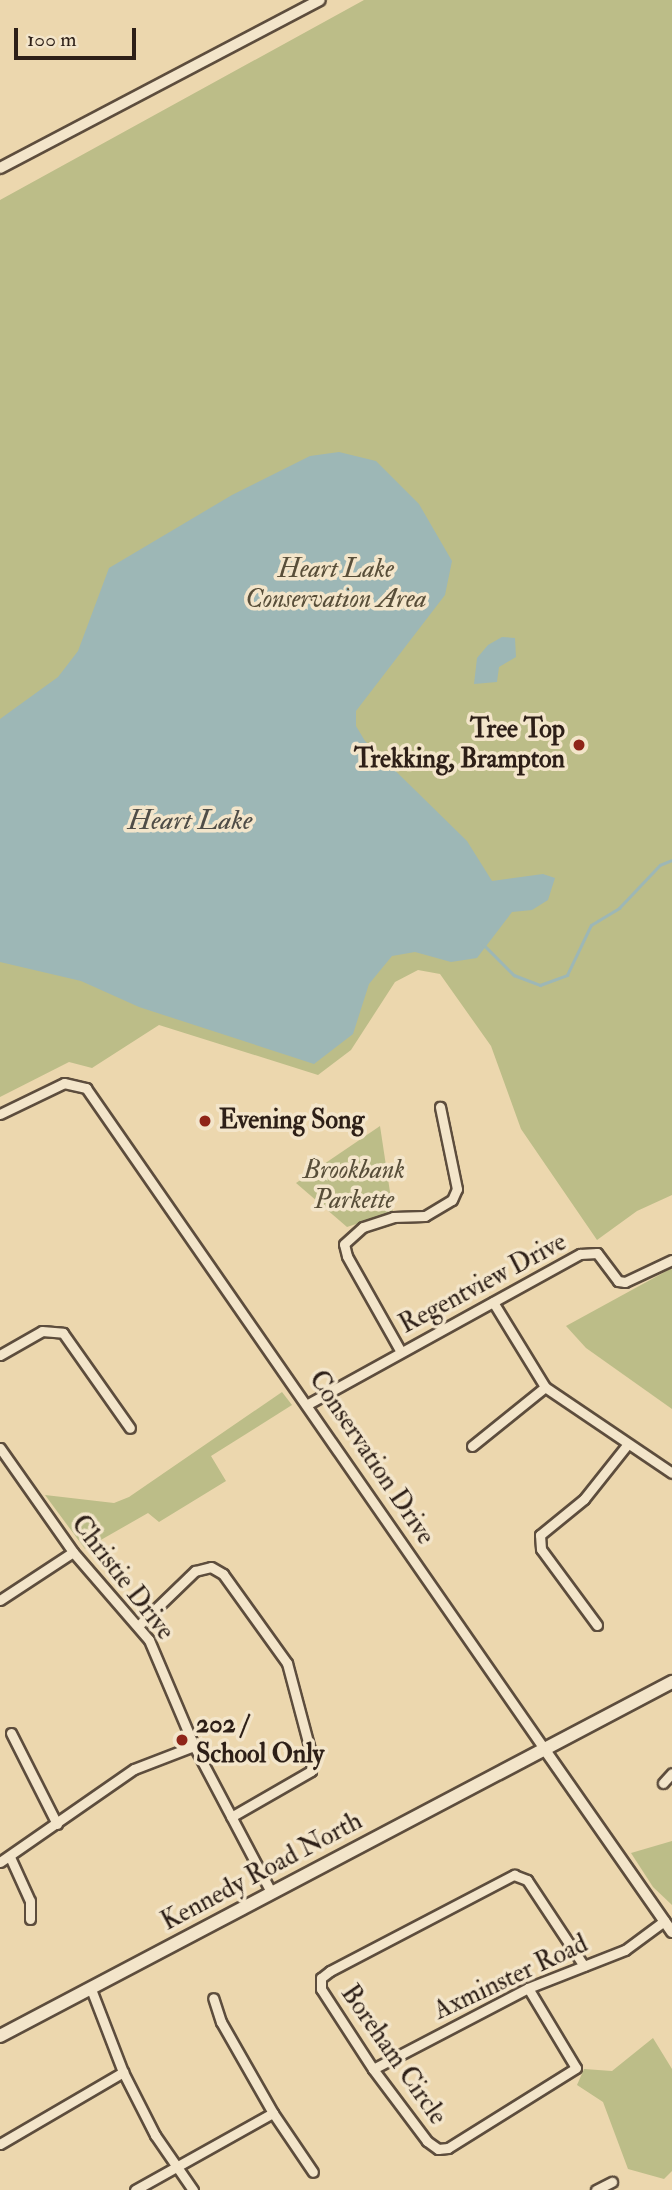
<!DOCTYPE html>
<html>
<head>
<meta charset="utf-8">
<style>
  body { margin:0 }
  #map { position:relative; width:672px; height:2190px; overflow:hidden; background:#ecd7ae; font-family:"IM FELL Double Pica",serif }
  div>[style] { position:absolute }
  .green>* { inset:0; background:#bcbd88 }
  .water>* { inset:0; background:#9db7b6 }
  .stream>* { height:2.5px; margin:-1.25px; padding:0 1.25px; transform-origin:1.25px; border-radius:1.25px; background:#9db7b6 }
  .roads { filter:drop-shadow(2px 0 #5d4d3d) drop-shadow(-2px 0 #5d4d3d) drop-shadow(0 2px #5d4d3d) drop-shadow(0 -2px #5d4d3d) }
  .minor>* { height:9px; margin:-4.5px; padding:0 4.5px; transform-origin:4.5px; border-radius:4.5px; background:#f3e5ca }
  .tertiary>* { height:10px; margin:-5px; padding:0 5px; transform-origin:5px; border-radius:5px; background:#f3e5ca }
  .secondary>* { height:12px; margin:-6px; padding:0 6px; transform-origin:6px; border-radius:6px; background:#f3e5ca }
  .dots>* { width:19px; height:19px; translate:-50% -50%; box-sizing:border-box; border:4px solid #f3e5ca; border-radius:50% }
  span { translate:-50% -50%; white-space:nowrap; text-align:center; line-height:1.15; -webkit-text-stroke:7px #f3e5ca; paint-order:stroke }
  .park-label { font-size:26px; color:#584e39; font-style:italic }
  .poi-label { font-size:26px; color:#2d1f17; font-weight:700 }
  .right { translate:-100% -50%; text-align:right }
  .left { translate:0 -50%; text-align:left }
  .street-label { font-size:26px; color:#2d1f17 }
  .water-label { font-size:28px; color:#4f4d47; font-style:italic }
  .scale { position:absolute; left:14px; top:28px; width:122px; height:32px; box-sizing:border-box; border:4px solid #2d1f17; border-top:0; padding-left:9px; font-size:21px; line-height:24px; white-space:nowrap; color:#2d1f17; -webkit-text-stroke:5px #f3e5ca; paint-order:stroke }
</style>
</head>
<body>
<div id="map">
  <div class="green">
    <div style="clip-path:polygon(364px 0,672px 0,672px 1195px,637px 1211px,597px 1240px,521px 1129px,491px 1046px,440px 974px,418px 970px,395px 982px,351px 1050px,318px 1075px,159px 1025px,92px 1068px,69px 1062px,0 1097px,0 200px)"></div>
    <div style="clip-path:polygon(380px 1126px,393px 1212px,347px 1227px,296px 1183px)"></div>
    <div style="clip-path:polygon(672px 1268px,672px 1409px,586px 1348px,566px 1326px)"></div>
    <div style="clip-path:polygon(282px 1392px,292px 1405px,211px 1456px,226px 1481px,159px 1522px,148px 1513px,85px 1549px,45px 1495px,114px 1503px,129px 1497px)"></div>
    <div style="clip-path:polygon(672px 1841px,672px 1905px,653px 1887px,631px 1853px)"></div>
    <div style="clip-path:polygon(653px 2038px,672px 2069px,672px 2171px,664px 2179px,628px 2169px,603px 2102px,577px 2085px,584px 2069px,612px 2071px)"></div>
  </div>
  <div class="water">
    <div style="clip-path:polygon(339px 452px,376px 461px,419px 504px,452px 561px,445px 595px,356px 711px,356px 726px,365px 741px,467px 841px,492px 881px,543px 874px,555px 878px,548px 900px,532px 910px,512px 912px,477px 958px,451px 962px,415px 952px,392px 956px,369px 984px,353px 1034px,314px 1064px,139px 1007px,81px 981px,0 962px,0 719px,58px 677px,78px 651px,109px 568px,232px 495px,310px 456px)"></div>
    <div style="clip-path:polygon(502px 637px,515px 638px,516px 657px,499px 667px,497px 682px,474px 684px,477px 658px,488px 645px)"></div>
  </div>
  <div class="stream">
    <div style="left:483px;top:944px;width:44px;rotate:45deg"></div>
    <div style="left:514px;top:975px;width:28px;rotate:21deg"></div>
    <div style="left:540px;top:985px;width:29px;rotate:-20deg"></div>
    <div style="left:567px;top:975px;width:55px;rotate:-64.4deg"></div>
    <div style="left:591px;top:925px;width:33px;rotate:-31deg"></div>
    <div style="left:619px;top:908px;width:59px;rotate:-46.4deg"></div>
    <div style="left:660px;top:865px;width:13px;rotate:-23deg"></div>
  </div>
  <div class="roads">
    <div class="minor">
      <div style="left:0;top:1114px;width:71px;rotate:-25.8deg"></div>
      <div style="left:64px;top:1083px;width:23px;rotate:13deg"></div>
      <div style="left:86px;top:1088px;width:806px;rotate:55.26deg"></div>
      <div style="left:493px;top:1302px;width:100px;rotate:58.5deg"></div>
      <div style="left:545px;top:1387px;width:153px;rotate:34.1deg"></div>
      <div style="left:401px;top:1352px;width:110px;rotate:-119.4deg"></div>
      <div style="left:347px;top:1256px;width:12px;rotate:-104deg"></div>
      <div style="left:344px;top:1244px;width:25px;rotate:-42deg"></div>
      <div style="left:363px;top:1227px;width:32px;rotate:-18deg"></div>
      <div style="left:393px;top:1217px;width:32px;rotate:-2deg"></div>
      <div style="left:425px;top:1216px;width:31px;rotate:-31deg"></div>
      <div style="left:452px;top:1200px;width:12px;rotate:-66deg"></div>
      <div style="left:457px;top:1189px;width:84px;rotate:-101.7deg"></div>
      <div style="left:0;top:1355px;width:48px;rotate:-29.7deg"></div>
      <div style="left:42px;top:1331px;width:21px;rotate:5deg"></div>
      <div style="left:63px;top:1333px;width:116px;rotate:54.8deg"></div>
      <div style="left:308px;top:1404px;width:311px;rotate:-28.9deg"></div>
      <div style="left:580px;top:1254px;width:17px;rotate:-3deg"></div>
      <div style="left:597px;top:1253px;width:35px;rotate:53deg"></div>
      <div style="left:618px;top:1281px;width:7px;rotate:8deg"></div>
      <div style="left:625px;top:1282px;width:52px;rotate:-25.1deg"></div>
      <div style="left:472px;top:1446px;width:94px;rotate:-38.9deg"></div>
      <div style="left:0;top:1448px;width:127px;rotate:54.9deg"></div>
      <div style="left:73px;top:1552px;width:116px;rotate:49.2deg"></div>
      <div style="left:149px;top:1640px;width:115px;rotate:67deg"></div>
      <div style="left:194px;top:1746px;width:165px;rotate:62.2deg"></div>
      <div style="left:0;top:1600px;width:87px;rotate:-33.3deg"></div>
      <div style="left:139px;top:1625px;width:78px;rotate:-44deg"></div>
      <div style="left:195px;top:1571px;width:16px;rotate:-14deg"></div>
      <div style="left:211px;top:1567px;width:14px;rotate:30deg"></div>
      <div style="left:223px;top:1574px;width:110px;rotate:54.3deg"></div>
      <div style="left:287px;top:1663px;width:97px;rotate:75.1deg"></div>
      <div style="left:312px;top:1757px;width:14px;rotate:94deg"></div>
      <div style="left:311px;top:1771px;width:92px;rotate:150.1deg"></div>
      <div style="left:597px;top:1625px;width:94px;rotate:-126.4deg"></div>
      <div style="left:541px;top:1549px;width:14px;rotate:-94deg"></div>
      <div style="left:540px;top:1535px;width:57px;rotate:-39.3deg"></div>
      <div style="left:584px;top:1499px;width:69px;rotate:-51.5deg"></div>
      <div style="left:11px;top:1733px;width:102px;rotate:63.2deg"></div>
      <div style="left:663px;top:1783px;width:13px;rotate:-48deg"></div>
      <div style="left:10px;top:1857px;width:48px;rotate:65.6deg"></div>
      <div style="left:30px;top:1901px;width:18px;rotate:90deg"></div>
      <div style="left:0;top:1862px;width:163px;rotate:-34.8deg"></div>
      <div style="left:134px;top:1769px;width:64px;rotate:-21deg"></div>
      <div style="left:528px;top:1988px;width:93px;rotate:59deg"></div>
      <div style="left:576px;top:2068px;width:151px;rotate:148deg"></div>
      <div style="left:448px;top:2148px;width:10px;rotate:174deg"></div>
      <div style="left:438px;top:2149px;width:14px;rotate:-144deg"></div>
      <div style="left:427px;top:2141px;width:90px;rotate:-126.9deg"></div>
      <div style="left:373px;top:2069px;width:95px;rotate:-123deg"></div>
      <div style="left:321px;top:1989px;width:11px;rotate:-90deg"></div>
      <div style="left:321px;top:1978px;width:11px;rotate:-38deg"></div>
      <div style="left:330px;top:1971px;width:208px;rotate:-27.6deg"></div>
      <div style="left:514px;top:1875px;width:14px;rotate:21deg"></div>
      <div style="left:527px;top:1880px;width:103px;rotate:56.5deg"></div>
      <div style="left:91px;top:1989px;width:89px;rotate:68.9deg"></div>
      <div style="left:123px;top:2072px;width:71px;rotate:63.1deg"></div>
      <div style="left:155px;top:2135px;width:67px;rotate:55.4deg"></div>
      <div style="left:373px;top:2069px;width:175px;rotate:-27.6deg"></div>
      <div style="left:528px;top:1988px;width:104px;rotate:-21.4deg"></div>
      <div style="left:625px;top:1950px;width:49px;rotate:-36.6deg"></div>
      <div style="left:273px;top:2113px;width:71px;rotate:55.9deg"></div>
      <div style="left:0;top:2144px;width:143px;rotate:-30.3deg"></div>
      <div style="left:135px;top:2190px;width:158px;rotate:-29.2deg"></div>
      <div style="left:273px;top:2113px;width:105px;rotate:-119.7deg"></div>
      <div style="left:221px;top:2022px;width:25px;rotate:-108deg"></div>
      <div style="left:596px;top:2190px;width:18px;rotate:-27deg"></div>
    </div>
    <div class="tertiary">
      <div style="left:0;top:168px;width:361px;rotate:-27.7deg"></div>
      <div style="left:545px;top:1750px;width:222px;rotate:55.1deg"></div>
    </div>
    <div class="secondary">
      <div style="left:0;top:2036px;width:760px;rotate:-27.78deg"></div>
    </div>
  </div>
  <div class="dots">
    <div style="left:579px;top:745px;background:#8f2418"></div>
    <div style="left:205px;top:1121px;background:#8f2418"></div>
    <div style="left:182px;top:1740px;background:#8f2418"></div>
  </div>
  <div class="park-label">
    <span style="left:336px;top:585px">Heart Lake<br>Conservation Area</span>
    <span style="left:354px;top:1186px">Brookbank<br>Parkette</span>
  </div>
  <div class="poi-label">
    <span class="right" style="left:565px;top:745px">Tree Top<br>Trekking, Brampton</span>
    <span class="left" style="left:219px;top:1121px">Evening Song</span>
    <span class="left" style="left:196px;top:1740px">202 /<br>School Only</span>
  </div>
  <div class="street-label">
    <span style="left:483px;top:1284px;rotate:-28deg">Regentview Drive</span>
    <span style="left:371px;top:1458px;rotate:56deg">Conservation Drive</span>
    <span style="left:122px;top:1578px;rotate:52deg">Christie Drive</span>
    <span style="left:262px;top:1872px;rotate:-28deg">Kennedy Road North</span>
    <span style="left:511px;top:1978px;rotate:-25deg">Axminster Road</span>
    <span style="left:393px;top:2055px;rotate:55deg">Boreham Circle</span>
  </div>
  <div class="water-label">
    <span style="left:190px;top:821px">Heart Lake</span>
  </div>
  <div class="scale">100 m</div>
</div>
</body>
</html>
